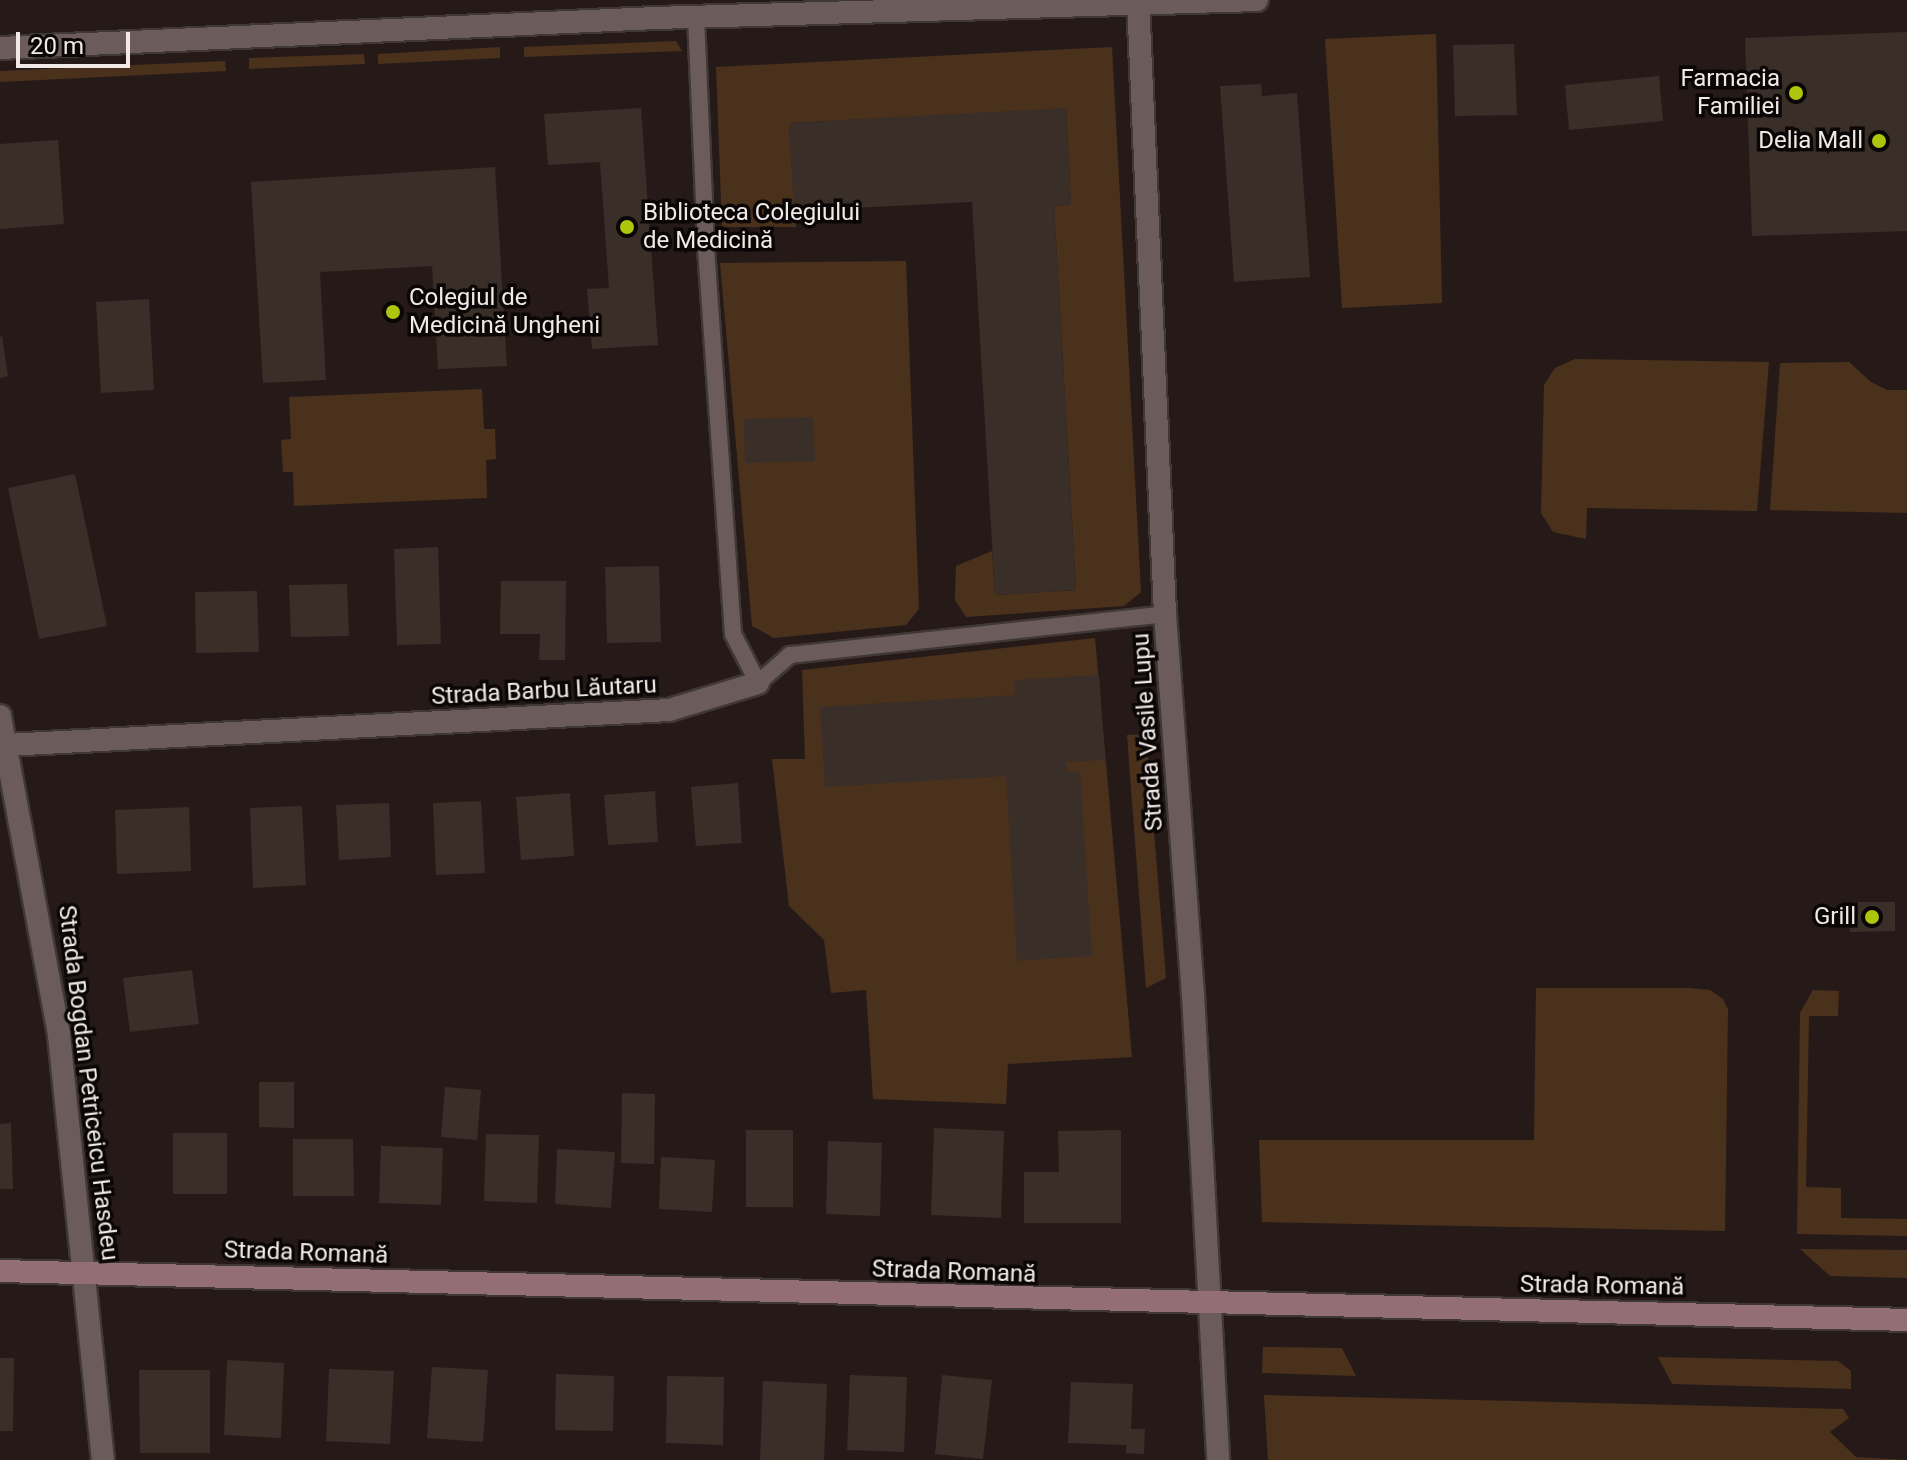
<!DOCTYPE html>
<html>
<head>
<meta charset="utf-8">
<style>
  body { margin:0 }
  #map { position:relative; width:1907px; height:1460px; overflow:hidden; background:#261a19; font-family:Roboto,sans-serif }
  div>[style] { position:absolute }
  .green>* { inset:0; background:#4a311c }
  .building>* { inset:0; background:#3a2e29 }
  .roads { filter:drop-shadow(2px 0 #403737) drop-shadow(-2px 0 #403737) drop-shadow(0 2px #403737) drop-shadow(0 -2px #403737) }
  .service>* { height:16px; margin:-8px; padding:0 8px; transform-origin:8px; border-radius:8px; background:#6b5c5b }
  .minor>* { height:22px; margin:-11px; padding:0 11px; transform-origin:11px; border-radius:11px; background:#6b5c5b }
  .secondary>* { height:22px; margin:-11px; padding:0 11px; transform-origin:11px; border-radius:11px; background:#936e74 }
  .dots>* { width:22px; height:22px; translate:-50% -50%; box-sizing:border-box; border:4px solid #0b0606; border-radius:50% }
  span { translate:-50% -50%; white-space:nowrap; text-align:center; line-height:1.15; -webkit-text-stroke:7px #0b0606; paint-order:stroke }
  .poi-label { font-size:24px; color:#f1e8e8 }
  .right { translate:-100% -50%; text-align:right }
  .left { translate:0 -50%; text-align:left }
  .street-label { font-size:24px; color:#f1e8e8 }
  .scale { position:absolute; left:16px; top:32px; width:114px; height:36px; box-sizing:border-box; border:4px solid #f1e8e8; border-top:0; padding-left:10px; font-size:24px; line-height:28px; white-space:nowrap; color:#f1e8e8; -webkit-text-stroke:6px #0b0606; paint-order:stroke }
</style>
</head>
<body>
<div id="map">
  <div class="green">
    <div style="clip-path:polygon(1436px 34px,1442px 303px,1342px 308px,1325px 39px)"></div>
    <div style="clip-path:polygon(676px 41px,682px 51px,524px 57px,524px 47px)"></div>
    <div style="clip-path:polygon(500px 47px,500px 58px,378px 64px,378px 54px)"></div>
    <div style="clip-path:polygon(1112px 47px,1141px 592px,1124px 606px,966px 617px,955px 600px,956px 566px,992px 551px,995px 595px,1076px 590px,1054px 206px,1071px 204px,1066px 109px,789px 123px,796px 227px,722px 227px,716px 67px)"></div>
    <div style="clip-path:polygon(364px 54px,365px 64px,249px 69px,249px 58px)"></div>
    <div style="clip-path:polygon(225px 61px,226px 71px,0 82px,0 71px)"></div>
    <div style="clip-path:polygon(906px 261px,919px 609px,906px 625px,774px 638px,752px 626px,720px 263px)"></div>
    <div style="clip-path:polygon(1575px 359px,1769px 362px,1757px 511px,1587px 508px,1586px 539px,1553px 532px,1541px 513px,1544px 385px,1555px 368px)"></div>
    <div style="clip-path:polygon(1849px 362px,1871px 382px,1887px 390px,1907px 390px,1907px 513px,1770px 510px,1780px 363px)"></div>
    <div style="clip-path:polygon(482px 389px,484px 429px,495px 429px,496px 459px,486px 460px,487px 498px,294px 506px,293px 472px,283px 472px,281px 440px,291px 439px,289px 397px)"></div>
    <div style="clip-path:polygon(1095px 638px,1132px 1057px,1008px 1064px,1006px 1104px,873px 1099px,866px 990px,831px 993px,824px 940px,789px 906px,772px 759px,805px 759px,802px 670px)"></div>
    <div style="clip-path:polygon(1146px 734px,1166px 978px,1146px 988px,1127px 735px)"></div>
    <div style="clip-path:polygon(1536px 988px,1689px 988px,1710px 990px,1723px 999px,1728px 1009px,1725px 1231px,1262px 1222px,1259px 1140px,1534px 1140px)"></div>
    <div style="clip-path:polygon(1813px 990px,1839px 991px,1838px 1016px,1809px 1016px,1806px 1187px,1841px 1188px,1841px 1218px,1907px 1219px,1907px 1236px,1797px 1234px,1800px 1013px)"></div>
    <div style="clip-path:polygon(1800px 1249px,1907px 1250px,1907px 1278px,1830px 1276px)"></div>
    <div style="clip-path:polygon(1263px 1347px,1342px 1348px,1356px 1376px,1262px 1373px)"></div>
    <div style="clip-path:polygon(1658px 1357px,1838px 1361px,1851px 1371px,1851px 1389px,1672px 1384px)"></div>
    <div style="clip-path:polygon(1264px 1395px,1843px 1409px,1849px 1418px,1830px 1432px,1856px 1457px,1907px 1460px,1268px 1460px)"></div>
  </div>
  <div class="building">
    <div style="clip-path:polygon(1907px 32px,1907px 231px,1752px 236px,1745px 38px)"></div>
    <div style="clip-path:polygon(1514px 44px,1517px 115px,1455px 116px,1453px 45px)"></div>
    <div style="clip-path:polygon(1659px 76px,1663px 121px,1569px 130px,1565px 85px)"></div>
    <div style="clip-path:polygon(1261px 84px,1262px 96px,1297px 93px,1310px 277px,1234px 282px,1220px 86px)"></div>
    <div style="clip-path:polygon(641px 108px,658px 345px,592px 349px,587px 289px,609px 288px,600px 162px,548px 165px,544px 114px)"></div>
    <div style="clip-path:polygon(1066px 108px,1071px 204px,1054px 206px,1076px 590px,995px 595px,972px 202px,794px 211px,789px 123px)"></div>
    <div style="clip-path:polygon(58px 140px,64px 224px,0 229px,0 144px)"></div>
    <div style="clip-path:polygon(495px 167px,507px 366px,438px 369px,432px 266px,320px 272px,326px 380px,263px 383px,251px 182px)"></div>
    <div style="clip-path:polygon(149px 299px,154px 390px,101px 393px,96px 302px)"></div>
    <div style="clip-path:polygon(2px 336px,8px 376px,0 378px,0 337px)"></div>
    <div style="clip-path:polygon(813px 417px,815px 461px,745px 463px,744px 419px)"></div>
    <div style="clip-path:polygon(75px 474px,107px 626px,39px 639px,8px 488px)"></div>
    <div style="clip-path:polygon(438px 547px,441px 644px,397px 645px,394px 549px)"></div>
    <div style="clip-path:polygon(659px 566px,661px 642px,607px 643px,605px 567px)"></div>
    <div style="clip-path:polygon(501px 581px,566px 581px,565px 660px,539px 660px,540px 634px,500px 634px)"></div>
    <div style="clip-path:polygon(347px 584px,349px 636px,291px 637px,289px 585px)"></div>
    <div style="clip-path:polygon(257px 591px,259px 652px,196px 653px,195px 592px)"></div>
    <div style="clip-path:polygon(1099px 675px,1105px 760px,1066px 762px,1068px 772px,1080px 771px,1092px 956px,1017px 961px,1006px 776px,825px 787px,820px 707px,1015px 695px,1014px 680px)"></div>
    <div style="clip-path:polygon(738px 783px,742px 843px,696px 846px,691px 787px)"></div>
    <div style="clip-path:polygon(655px 791px,658px 842px,608px 845px,604px 795px)"></div>
    <div style="clip-path:polygon(570px 793px,574px 856px,521px 860px,516px 797px)"></div>
    <div style="clip-path:polygon(481px 801px,485px 873px,436px 875px,433px 803px)"></div>
    <div style="clip-path:polygon(389px 803px,391px 857px,339px 860px,336px 805px)"></div>
    <div style="clip-path:polygon(302px 806px,306px 885px,253px 888px,250px 808px)"></div>
    <div style="clip-path:polygon(189px 807px,191px 871px,117px 874px,115px 810px)"></div>
    <div style="clip-path:polygon(1849px 902px,1895px 902px,1895px 931px,1850px 932px)"></div>
    <div style="clip-path:polygon(192px 970px,199px 1024px,130px 1032px,123px 978px)"></div>
    <div style="clip-path:polygon(259px 1082px,294px 1082px,294px 1128px,259px 1127px)"></div>
    <div style="clip-path:polygon(445px 1087px,481px 1090px,477px 1140px,441px 1137px)"></div>
    <div style="clip-path:polygon(622px 1093px,655px 1094px,654px 1164px,621px 1163px)"></div>
    <div style="clip-path:polygon(11px 1123px,13px 1189px,0 1189px,0 1124px)"></div>
    <div style="clip-path:polygon(934px 1128px,1004px 1131px,1001px 1218px,931px 1215px)"></div>
    <div style="clip-path:polygon(746px 1130px,793px 1130px,793px 1207px,746px 1207px)"></div>
    <div style="clip-path:polygon(1121px 1130px,1121px 1223px,1024px 1223px,1024px 1172px,1059px 1172px,1058px 1131px)"></div>
    <div style="clip-path:polygon(173px 1133px,227px 1133px,227px 1194px,173px 1194px)"></div>
    <div style="clip-path:polygon(486px 1134px,539px 1135px,537px 1203px,484px 1201px)"></div>
    <div style="clip-path:polygon(293px 1139px,353px 1139px,354px 1196px,293px 1196px)"></div>
    <div style="clip-path:polygon(828px 1141px,882px 1143px,880px 1216px,826px 1214px)"></div>
    <div style="clip-path:polygon(381px 1146px,443px 1148px,441px 1205px,379px 1203px)"></div>
    <div style="clip-path:polygon(557px 1149px,615px 1152px,611px 1208px,555px 1204px)"></div>
    <div style="clip-path:polygon(661px 1157px,715px 1160px,712px 1212px,659px 1209px)"></div>
    <div style="clip-path:polygon(0 1358px,14px 1358px,13px 1431px,0 1431px)"></div>
    <div style="clip-path:polygon(227px 1360px,284px 1363px,281px 1438px,224px 1435px)"></div>
    <div style="clip-path:polygon(432px 1367px,488px 1370px,483px 1442px,427px 1438px)"></div>
    <div style="clip-path:polygon(329px 1369px,394px 1371px,390px 1444px,326px 1441px)"></div>
    <div style="clip-path:polygon(139px 1370px,210px 1370px,210px 1453px,140px 1453px)"></div>
    <div style="clip-path:polygon(556px 1374px,614px 1376px,613px 1431px,555px 1430px)"></div>
    <div style="clip-path:polygon(850px 1375px,907px 1377px,904px 1452px,847px 1450px)"></div>
    <div style="clip-path:polygon(942px 1375px,992px 1380px,983px 1459px,935px 1454px)"></div>
    <div style="clip-path:polygon(667px 1376px,724px 1377px,723px 1445px,666px 1443px)"></div>
    <div style="clip-path:polygon(763px 1381px,827px 1384px,824px 1460px,760px 1460px)"></div>
    <div style="clip-path:polygon(1071px 1382px,1133px 1384px,1131px 1429px,1145px 1429px,1144px 1454px,1126px 1453px,1126px 1445px,1068px 1443px)"></div>
  </div>
  <div class="roads">
    <div class="service">
      <div style="left:696px;top:17px;width:231px;rotate:87.5deg"></div>
      <div style="left:706px;top:248px;width:387px;rotate:86deg"></div>
      <div style="left:733px;top:634px;width:55px;rotate:63deg"></div>
      <div style="left:758px;top:683px;width:43px;rotate:-41.2deg"></div>
      <div style="left:790px;top:655px;width:377px;rotate:-6.2deg"></div>
    </div>
    <div class="minor">
      <div style="left:1138px;top:0;width:615px;rotate:87.48deg"></div>
      <div style="left:1165px;top:614px;width:381px;rotate:85.8deg"></div>
      <div style="left:1193px;top:994px;width:467px;rotate:86.9deg"></div>
      <div style="left:0;top:48px;width:656px;rotate:-2.62deg"></div>
      <div style="left:655px;top:18px;width:602px;rotate:-1.71deg"></div>
      <div style="left:0;top:716px;width:324px;rotate:79.5deg"></div>
      <div style="left:59px;top:1035px;width:427px;rotate:84.1deg"></div>
      <div style="left:6px;top:745px;width:664px;rotate:-3.02deg"></div>
      <div style="left:669px;top:710px;width:93px;rotate:-16.9deg"></div>
    </div>
    <div class="secondary">
      <div style="left:0;top:1271px;width:1908px;rotate:1.47deg"></div>
    </div>
  </div>
  <div class="dots">
    <div style="left:1796px;top:93px;background:#adc60d"></div>
    <div style="left:1879px;top:141px;background:#adc60d"></div>
    <div style="left:627px;top:227px;background:#adc60d"></div>
    <div style="left:393px;top:312px;background:#adc60d"></div>
    <div style="left:1872px;top:917px;background:#adc60d"></div>
  </div>
  <div class="poi-label">
    <span class="right" style="left:1780px;top:93px">Farmacia<br>Familiei</span>
    <span class="right" style="left:1863px;top:141px">Delia Mall</span>
    <span class="left" style="left:643px;top:227px">Biblioteca Colegiului<br>de Medicină</span>
    <span class="left" style="left:409px;top:312px">Colegiul de<br>Medicină Ungheni</span>
    <span class="right" style="left:1856px;top:917px">Grill</span>
  </div>
  <div class="street-label">
    <span style="left:544px;top:691px;rotate:-3deg">Strada Barbu Lăutaru</span>
    <span style="left:1148px;top:732px;rotate:-94deg">Strada Vasile Lupu</span>
    <span style="left:88px;top:1083px;rotate:83deg">Strada Bogdan Petriceicu Hasdeu</span>
    <span style="left:306px;top:1253px;rotate:2deg">Strada Romană</span>
    <span style="left:954px;top:1272px;rotate:2deg">Strada Romană</span>
    <span style="left:1602px;top:1286px;rotate:1deg">Strada Romană</span>
  </div>
  <div class="scale">20 m</div>
</div>
</body>
</html>
